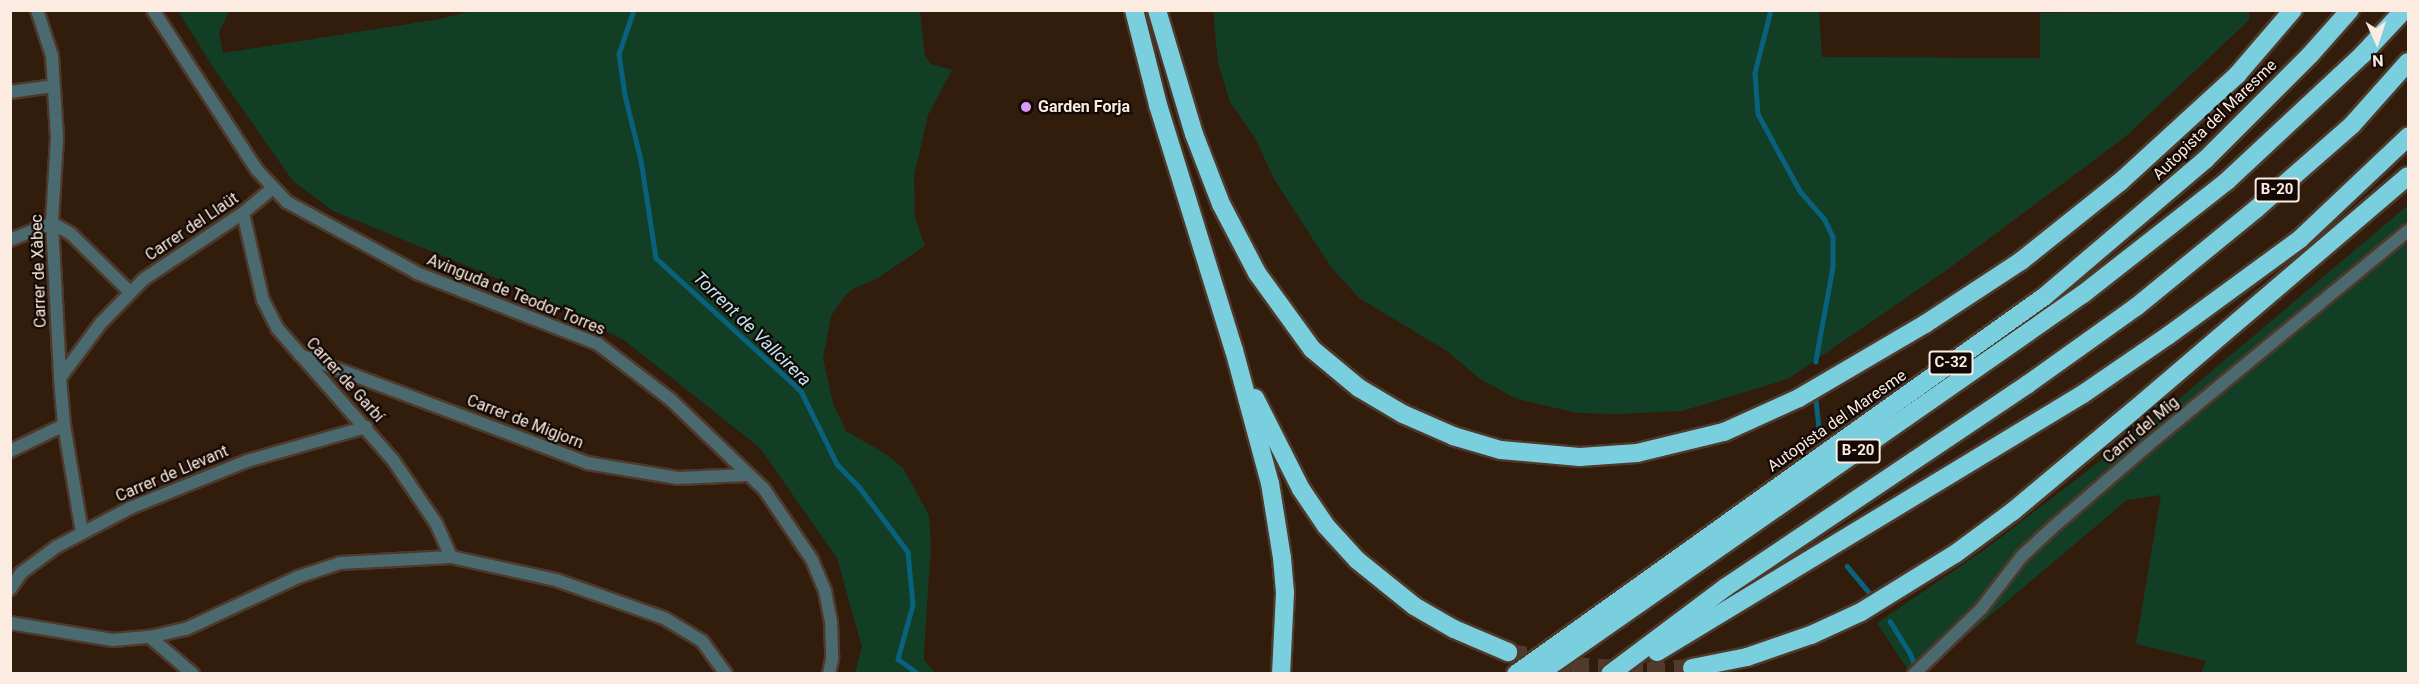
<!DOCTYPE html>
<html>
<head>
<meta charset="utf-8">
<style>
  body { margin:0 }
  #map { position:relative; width:2419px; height:684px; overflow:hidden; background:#321c0c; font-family:Roboto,sans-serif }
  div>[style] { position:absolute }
  .green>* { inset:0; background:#123e26 }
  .stream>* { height:4.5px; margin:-2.25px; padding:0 2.25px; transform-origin:2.25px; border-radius:2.25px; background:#0a617d }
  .motorway-tunnel>* { height:18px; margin-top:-9px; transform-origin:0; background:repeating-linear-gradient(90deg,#503b2c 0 18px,transparent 0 27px) }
  .roads { filter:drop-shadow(2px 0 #4e392a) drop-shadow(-2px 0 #4e392a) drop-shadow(0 2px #4e392a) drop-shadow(0 -2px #4e392a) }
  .minor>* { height:12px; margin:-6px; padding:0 6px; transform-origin:6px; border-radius:6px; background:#4a6a70 }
  .motorway>* { height:18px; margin:-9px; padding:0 9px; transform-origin:9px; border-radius:9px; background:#7acfdf }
  .dots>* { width:16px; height:16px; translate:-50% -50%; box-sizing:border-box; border:3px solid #130904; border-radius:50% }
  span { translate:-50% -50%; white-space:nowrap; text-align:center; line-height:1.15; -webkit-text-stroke:4.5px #130904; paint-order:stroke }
  .shield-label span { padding:2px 4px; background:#130904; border:2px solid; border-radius:4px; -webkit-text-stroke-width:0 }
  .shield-label { font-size:15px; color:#fbebe1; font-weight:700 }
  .poi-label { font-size:16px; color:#fbebe1; font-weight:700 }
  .left { translate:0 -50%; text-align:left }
  .street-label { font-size:16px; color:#fbebe1 }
  .water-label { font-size:18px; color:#bee5f6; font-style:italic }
  .frame { position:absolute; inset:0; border:12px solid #fbebe1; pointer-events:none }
  .north { position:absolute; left:2347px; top:12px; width:60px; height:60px; -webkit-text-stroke:4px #130904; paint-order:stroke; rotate:177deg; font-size:16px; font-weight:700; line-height:24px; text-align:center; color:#fbebe1 }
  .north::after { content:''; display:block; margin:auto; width:21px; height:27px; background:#fbebe1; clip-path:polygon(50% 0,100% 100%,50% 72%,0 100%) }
</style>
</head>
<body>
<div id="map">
  <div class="green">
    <div style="clip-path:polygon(178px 11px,229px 11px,219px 33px,223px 53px,440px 19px,471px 11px,920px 11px,925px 56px,931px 64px,952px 70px,928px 115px,914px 176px,915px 218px,925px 246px,878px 278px,853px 289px,845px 296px,831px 316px,823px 358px,833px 403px,846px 431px,886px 454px,903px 468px,929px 515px,931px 546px,924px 651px,924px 660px,935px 673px,855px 673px,862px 647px,837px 558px,760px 448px,624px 340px,492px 276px,333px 211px,293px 181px,213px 67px)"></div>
    <div style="clip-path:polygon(2249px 11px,2249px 20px,2125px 137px,1951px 267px,1788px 379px,1682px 411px,1618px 414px,1577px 413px,1517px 399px,1480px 379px,1447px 351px,1359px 298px,1331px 267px,1274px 179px,1255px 138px,1230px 102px,1218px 63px,1214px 21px,1214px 10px,1819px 10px,1822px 57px,2040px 58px,2040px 13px)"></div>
    <div style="clip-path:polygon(2408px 205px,2408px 673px,2201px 673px,2206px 661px,2136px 644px,2161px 495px,2127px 500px,1922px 673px,1910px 673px,1877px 623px,1987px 548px,2165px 411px)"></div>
  </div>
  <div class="stream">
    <div style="left:634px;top:10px;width:46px;rotate:108.8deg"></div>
    <div style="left:619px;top:54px;width:41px;rotate:81.7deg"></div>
    <div style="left:625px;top:95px;width:67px;rotate:76.2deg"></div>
    <div style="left:641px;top:160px;width:99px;rotate:81.3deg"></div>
    <div style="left:656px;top:258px;width:197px;rotate:42.5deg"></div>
    <div style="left:801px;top:391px;width:81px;rotate:63.7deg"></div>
    <div style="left:837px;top:464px;width:33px;rotate:46deg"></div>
    <div style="left:860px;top:488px;width:80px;rotate:53.1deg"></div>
    <div style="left:908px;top:552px;width:53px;rotate:84.6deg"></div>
    <div style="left:913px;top:605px;width:56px;rotate:105.5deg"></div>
    <div style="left:898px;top:659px;width:26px;rotate:36deg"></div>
    <div style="left:1771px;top:10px;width:65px;rotate:104.3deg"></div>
    <div style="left:1755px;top:73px;width:41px;rotate:85.8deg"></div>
    <div style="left:1758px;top:114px;width:88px;rotate:61.4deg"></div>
    <div style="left:1800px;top:191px;width:38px;rotate:49deg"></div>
    <div style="left:1825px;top:220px;width:19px;rotate:65deg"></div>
    <div style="left:1833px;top:237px;width:30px;rotate:90deg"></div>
    <div style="left:1833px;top:267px;width:96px;rotate:100.3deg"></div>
    <div style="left:1816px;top:400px;width:30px;rotate:84deg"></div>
    <div style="left:1847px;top:566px;width:35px;rotate:50deg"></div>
    <div style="left:1890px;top:621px;width:38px;rotate:58deg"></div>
    <div style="left:1910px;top:653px;width:16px;rotate:68deg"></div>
  </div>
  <div class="motorway-tunnel">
    <div style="left:1508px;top:652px;width:65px;rotate:12.5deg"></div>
    <div style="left:1571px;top:666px;width:76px;rotate:3.8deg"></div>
    <div style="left:1647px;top:671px;width:45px;rotate:-3.8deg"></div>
  </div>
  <div class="roads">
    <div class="minor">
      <div style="left:37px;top:10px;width:48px;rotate:71.9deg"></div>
      <div style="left:52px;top:56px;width:82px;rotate:86.5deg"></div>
      <div style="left:57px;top:138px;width:85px;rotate:93.4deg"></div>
      <div style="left:52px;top:223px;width:155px;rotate:87deg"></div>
      <div style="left:60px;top:378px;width:47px;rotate:85.1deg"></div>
      <div style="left:64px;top:425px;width:109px;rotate:80.5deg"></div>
      <div style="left:153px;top:10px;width:191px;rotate:57deg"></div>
      <div style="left:257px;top:170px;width:44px;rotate:46.8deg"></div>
      <div style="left:287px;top:202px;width:148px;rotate:28.6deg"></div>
      <div style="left:417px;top:273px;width:194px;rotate:21.4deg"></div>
      <div style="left:598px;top:344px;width:91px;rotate:37.4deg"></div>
      <div style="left:670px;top:399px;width:130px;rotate:43.8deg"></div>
      <div style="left:764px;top:489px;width:86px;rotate:55.9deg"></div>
      <div style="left:812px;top:560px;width:34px;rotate:67deg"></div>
      <div style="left:825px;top:591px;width:32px;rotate:79deg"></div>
      <div style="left:831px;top:622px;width:37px;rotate:88deg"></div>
      <div style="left:832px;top:659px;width:15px;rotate:101deg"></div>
      <div style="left:10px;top:92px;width:43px;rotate:-7.9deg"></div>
      <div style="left:243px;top:213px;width:89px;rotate:77.1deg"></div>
      <div style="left:263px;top:300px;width:31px;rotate:63deg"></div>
      <div style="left:277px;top:328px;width:176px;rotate:48.7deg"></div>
      <div style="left:393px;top:460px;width:76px;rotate:55.7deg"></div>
      <div style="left:436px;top:523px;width:37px;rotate:66deg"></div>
      <div style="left:10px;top:240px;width:45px;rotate:-22deg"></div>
      <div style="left:52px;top:223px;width:22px;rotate:30deg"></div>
      <div style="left:71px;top:234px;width:83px;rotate:44.5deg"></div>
      <div style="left:300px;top:355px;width:307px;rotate:20.6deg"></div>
      <div style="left:587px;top:463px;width:92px;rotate:9.4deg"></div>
      <div style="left:678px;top:478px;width:69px;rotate:-2.5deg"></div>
      <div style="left:60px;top:378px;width:69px;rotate:-53.3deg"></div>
      <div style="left:101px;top:323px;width:62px;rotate:-45.7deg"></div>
      <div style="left:144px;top:279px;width:119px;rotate:-33.7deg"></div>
      <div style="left:243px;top:213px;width:38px;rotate:-40deg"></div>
      <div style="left:10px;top:451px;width:60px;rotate:-25.7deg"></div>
      <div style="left:10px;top:589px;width:19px;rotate:-55deg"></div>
      <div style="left:21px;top:573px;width:44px;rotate:-36.6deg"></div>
      <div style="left:56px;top:547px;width:84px;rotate:-27.8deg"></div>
      <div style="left:130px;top:508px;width:126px;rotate:-21.9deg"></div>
      <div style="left:247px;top:461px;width:124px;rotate:-15.9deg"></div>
      <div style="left:10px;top:623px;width:104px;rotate:9.4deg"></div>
      <div style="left:113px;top:640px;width:37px;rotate:-5deg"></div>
      <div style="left:150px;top:637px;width:37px;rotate:-13deg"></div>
      <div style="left:186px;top:629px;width:123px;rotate:-24.9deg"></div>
      <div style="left:298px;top:577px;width:44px;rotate:-18.4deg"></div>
      <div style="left:340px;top:563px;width:111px;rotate:-3.1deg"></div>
      <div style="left:451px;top:557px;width:107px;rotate:12.4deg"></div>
      <div style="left:556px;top:580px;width:114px;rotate:19.4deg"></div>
      <div style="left:664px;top:618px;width:44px;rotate:31.2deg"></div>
      <div style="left:702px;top:641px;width:41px;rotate:54deg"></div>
      <div style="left:150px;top:637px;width:57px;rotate:40.7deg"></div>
      <div style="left:1914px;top:674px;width:93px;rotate:-44.1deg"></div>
      <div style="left:1981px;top:609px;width:67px;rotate:-52.3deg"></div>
      <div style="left:2022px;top:556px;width:41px;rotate:-43deg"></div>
      <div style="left:2052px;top:528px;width:127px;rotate:-40.8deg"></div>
      <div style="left:2148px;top:445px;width:337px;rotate:-39.5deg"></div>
    </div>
    <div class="motorway">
      <div style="left:1134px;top:10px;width:98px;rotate:75.8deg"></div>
      <div style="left:1158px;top:105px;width:257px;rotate:72.8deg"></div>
      <div style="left:1234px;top:350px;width:138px;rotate:74.9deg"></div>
      <div style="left:1270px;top:483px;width:76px;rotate:80.9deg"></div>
      <div style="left:1282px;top:558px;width:35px;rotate:85deg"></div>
      <div style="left:1285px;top:593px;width:81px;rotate:92.8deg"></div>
      <div style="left:1157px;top:10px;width:129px;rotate:73.4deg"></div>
      <div style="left:1194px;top:134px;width:75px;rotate:68.9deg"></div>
      <div style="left:1221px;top:204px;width:78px;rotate:62.4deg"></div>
      <div style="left:1257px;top:273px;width:94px;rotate:54.1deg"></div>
      <div style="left:1312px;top:349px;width:61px;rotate:39.7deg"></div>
      <div style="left:1359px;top:388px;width:51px;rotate:30.6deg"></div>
      <div style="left:1403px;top:414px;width:55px;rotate:23.7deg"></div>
      <div style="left:1453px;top:436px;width:50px;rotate:16.3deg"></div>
      <div style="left:1501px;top:450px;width:79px;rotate:5.1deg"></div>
      <div style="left:1580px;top:457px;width:57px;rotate:-4deg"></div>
      <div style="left:1637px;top:453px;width:89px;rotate:-13.6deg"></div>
      <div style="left:1724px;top:432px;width:82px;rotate:-24.4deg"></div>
      <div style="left:1799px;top:398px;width:146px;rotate:-30.4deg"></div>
      <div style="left:1925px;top:324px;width:115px;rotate:-33.3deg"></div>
      <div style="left:2021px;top:261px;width:127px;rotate:-38.6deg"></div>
      <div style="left:2120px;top:182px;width:159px;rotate:-42.4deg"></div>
      <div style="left:2237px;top:75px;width:86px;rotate:-49.3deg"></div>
      <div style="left:1255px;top:398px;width:102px;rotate:63.2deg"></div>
      <div style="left:1301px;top:489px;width:45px;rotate:56deg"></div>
      <div style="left:1326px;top:526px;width:46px;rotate:47.6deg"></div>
      <div style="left:1357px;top:560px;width:73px;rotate:38.9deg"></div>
      <div style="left:1414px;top:606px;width:46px;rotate:29.9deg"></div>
      <div style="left:1454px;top:629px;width:59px;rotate:23.1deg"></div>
      <div style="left:1657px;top:652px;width:498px;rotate:-31.2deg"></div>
      <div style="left:2083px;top:394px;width:104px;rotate:-34.5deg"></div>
      <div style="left:2169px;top:335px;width:162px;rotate:-36.2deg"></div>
      <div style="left:2300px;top:239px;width:149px;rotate:-43.4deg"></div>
      <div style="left:1692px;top:668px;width:56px;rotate:-11.3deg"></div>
      <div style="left:1747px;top:657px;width:68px;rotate:-19deg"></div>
      <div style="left:1811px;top:635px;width:55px;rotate:-24.7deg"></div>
      <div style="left:1861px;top:612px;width:110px;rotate:-31.7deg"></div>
      <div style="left:1955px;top:554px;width:71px;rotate:-36.4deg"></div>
      <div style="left:2012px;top:512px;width:159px;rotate:-39.9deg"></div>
      <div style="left:2134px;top:410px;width:360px;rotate:-40.5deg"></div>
      <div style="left:1516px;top:674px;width:650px;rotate:-35.55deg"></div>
      <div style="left:2045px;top:296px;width:210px;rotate:-40.4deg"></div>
      <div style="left:2205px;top:160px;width:148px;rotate:-45deg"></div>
      <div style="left:2310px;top:55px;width:60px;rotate:-48.4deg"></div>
      <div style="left:1538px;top:674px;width:664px;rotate:-34.89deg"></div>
      <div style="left:2083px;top:294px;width:183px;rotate:-38.1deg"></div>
      <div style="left:2227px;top:181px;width:186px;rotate:-43deg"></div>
      <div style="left:2363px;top:54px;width:60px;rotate:-47deg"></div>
      <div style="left:1610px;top:674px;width:145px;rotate:-36.9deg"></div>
      <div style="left:1726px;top:587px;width:364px;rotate:-33.9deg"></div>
      <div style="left:2028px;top:384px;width:133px;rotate:-35.5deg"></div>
      <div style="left:2136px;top:307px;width:155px;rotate:-39.2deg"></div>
      <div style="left:2256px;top:209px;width:128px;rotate:-41.2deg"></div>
      <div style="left:2352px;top:125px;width:84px;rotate:-48.4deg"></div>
    </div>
  </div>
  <div class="dots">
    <div style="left:1026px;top:107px;background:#db99f5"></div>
  </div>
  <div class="shield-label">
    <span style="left:2277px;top:190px">B-20</span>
    <span style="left:1951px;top:363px">C-32</span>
    <span style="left:1858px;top:451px">B-20</span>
  </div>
  <div class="poi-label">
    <span class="left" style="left:1038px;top:107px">Garden Forja</span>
  </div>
  <div class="street-label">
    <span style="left:2215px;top:120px;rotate:-44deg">Autopista del Maresme</span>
    <span style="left:192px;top:227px;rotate:-34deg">Carrer del Llaüt</span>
    <span style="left:39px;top:271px;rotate:-92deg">Carrer de Xàbec</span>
    <span style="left:516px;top:295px;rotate:22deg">Avinguda de Teodor Torres</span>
    <span style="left:345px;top:380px;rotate:48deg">Carrer de Garbí</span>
    <span style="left:1837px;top:421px;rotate:-35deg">Autopista del Maresme</span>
    <span style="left:525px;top:422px;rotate:21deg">Carrer de Migjorn</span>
    <span style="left:2141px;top:430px;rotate:-40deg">Camí del Mig</span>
    <span style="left:172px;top:474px;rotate:-23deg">Carrer de Llevant</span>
  </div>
  <div class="water-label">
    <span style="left:752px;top:329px;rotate:44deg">Torrent de Vallcirera</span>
  </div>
  <div class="frame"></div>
  <div class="north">N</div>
</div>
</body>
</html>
